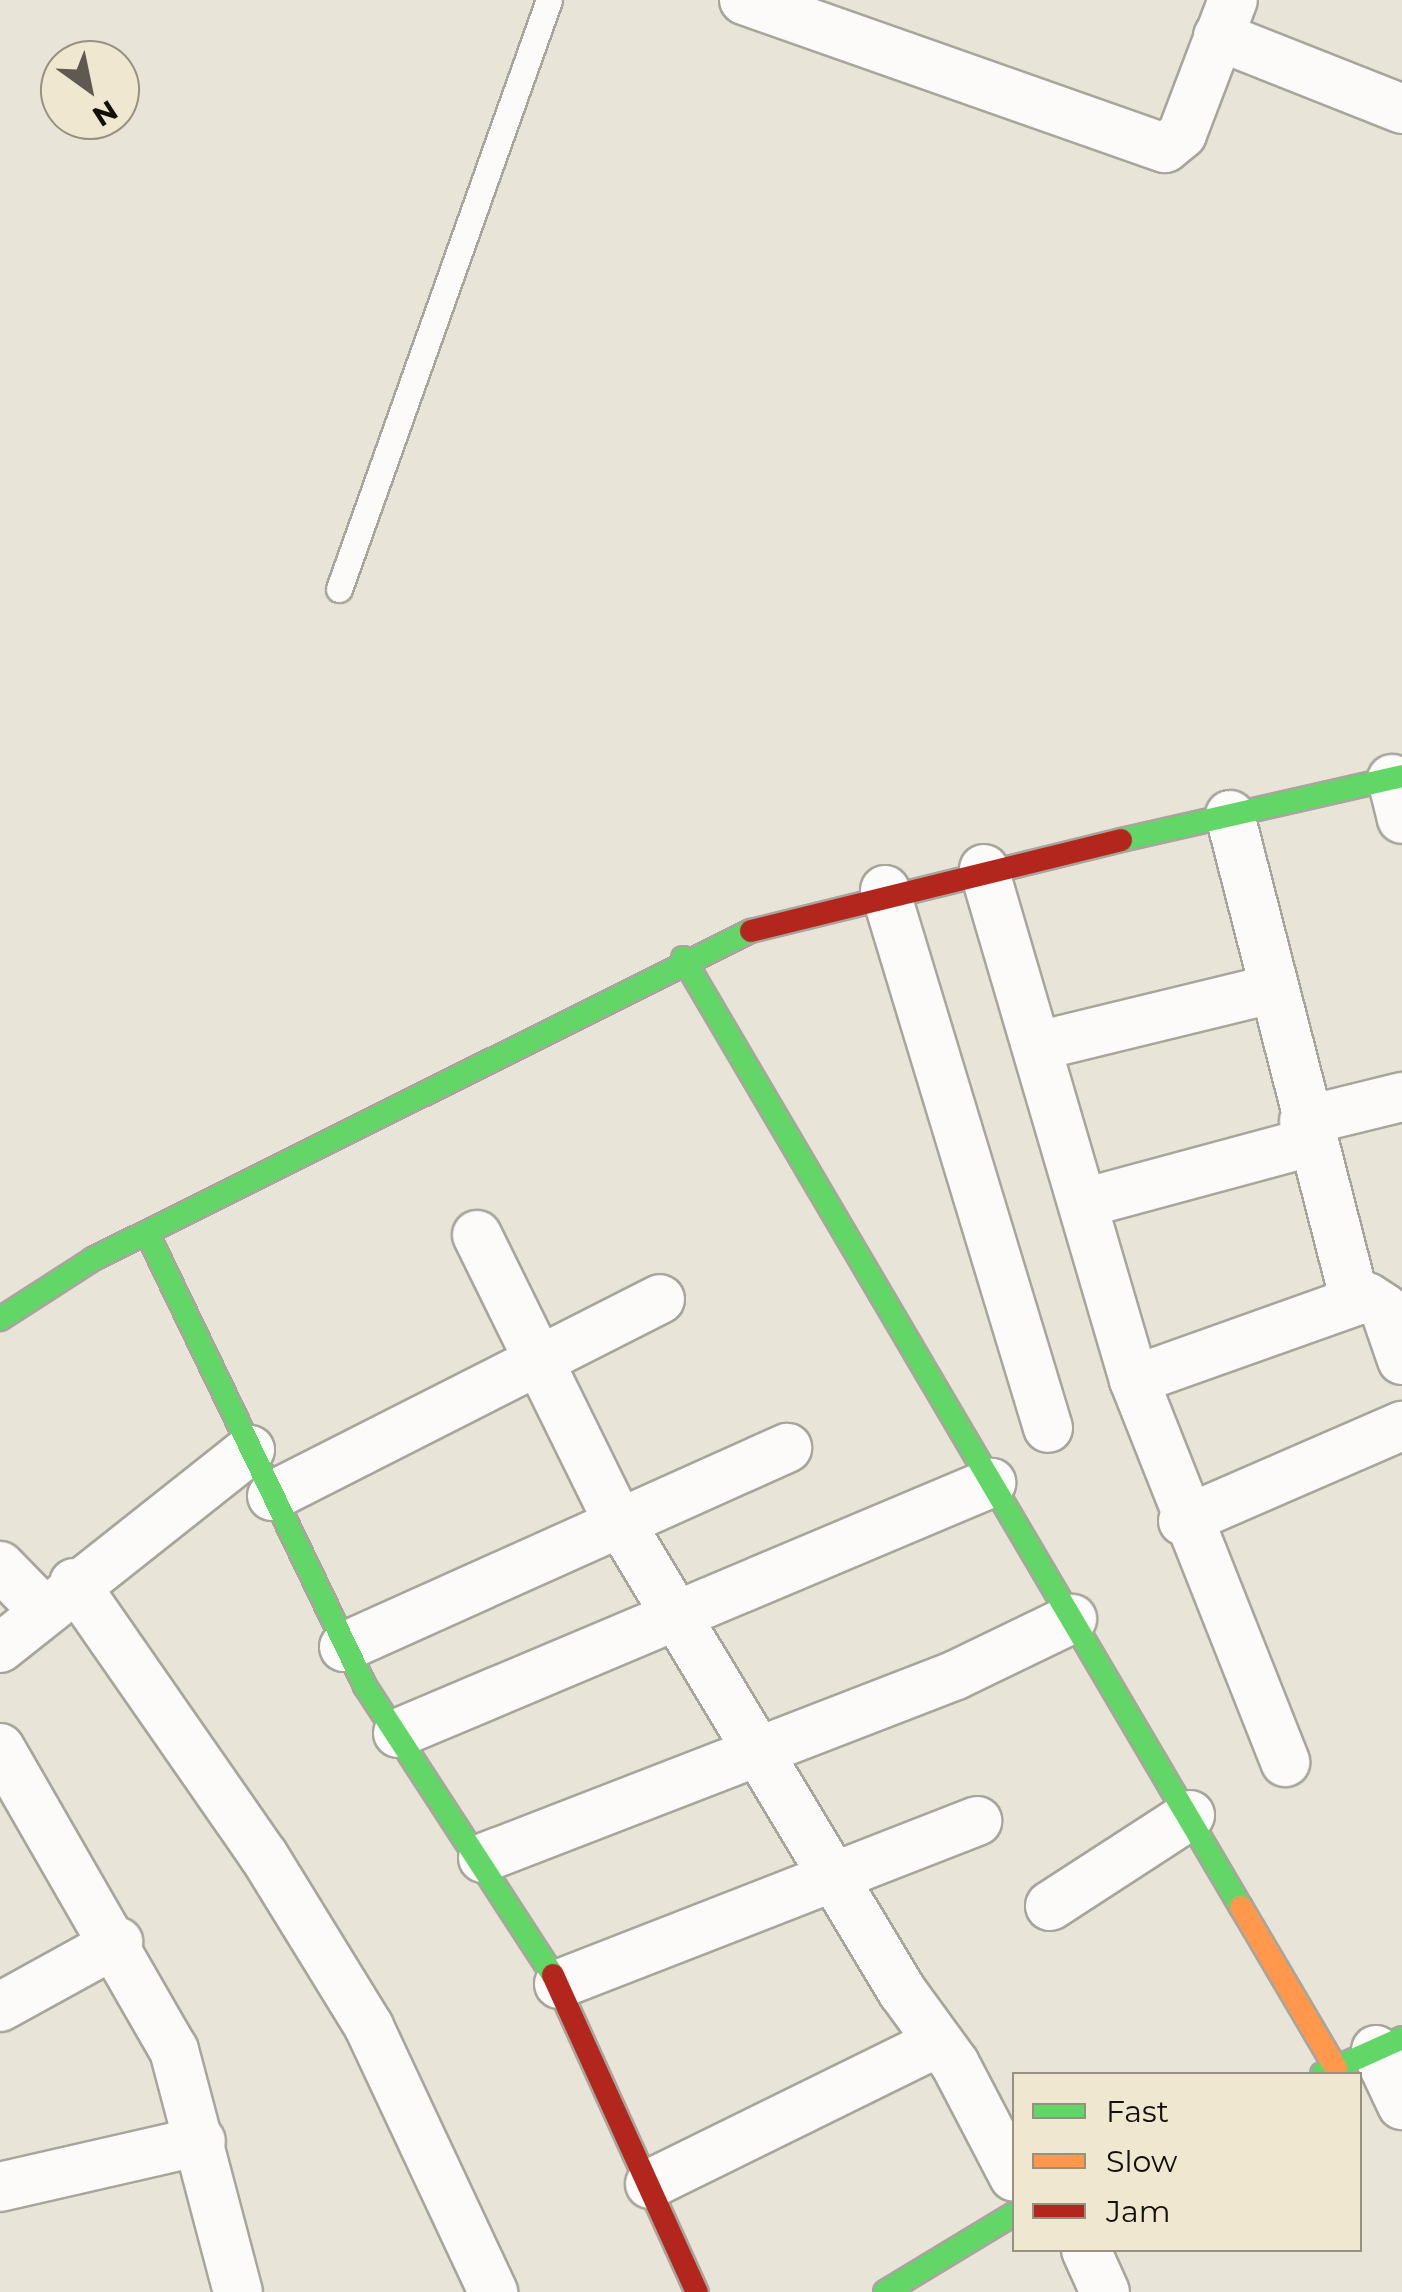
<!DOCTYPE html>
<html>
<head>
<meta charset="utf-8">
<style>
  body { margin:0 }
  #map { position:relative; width:1402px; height:2292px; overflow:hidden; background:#e8e4d7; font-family:Montserrat,sans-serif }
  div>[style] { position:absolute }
  .roads { filter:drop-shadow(2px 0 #a8a59c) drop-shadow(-2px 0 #a8a59c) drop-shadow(0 2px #a8a59c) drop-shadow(0 -2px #a8a59c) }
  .lane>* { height:25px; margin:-12.5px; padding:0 12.5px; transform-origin:12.5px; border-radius:12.5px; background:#fcfbf9 }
  .street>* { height:48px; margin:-24px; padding:0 24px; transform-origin:24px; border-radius:24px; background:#fcfbf9 }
  .fast>* { height:22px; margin:-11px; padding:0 11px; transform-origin:11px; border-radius:11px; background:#63d668 }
  .slow>* { height:22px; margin:-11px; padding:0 11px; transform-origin:11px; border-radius:11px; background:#ff974d }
  .jam>* { height:22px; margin:-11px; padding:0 11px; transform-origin:11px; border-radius:11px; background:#b3261e }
  span { translate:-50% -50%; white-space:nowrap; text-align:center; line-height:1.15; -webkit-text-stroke:8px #efe7d0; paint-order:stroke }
  .legend { position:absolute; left:1012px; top:2072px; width:350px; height:180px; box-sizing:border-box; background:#efe7d0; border:2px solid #979180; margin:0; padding:12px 18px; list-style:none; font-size:30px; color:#131009 }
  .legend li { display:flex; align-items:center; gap:20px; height:50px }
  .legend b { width:50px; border:2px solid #979180 }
  .north { position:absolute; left:40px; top:40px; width:100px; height:100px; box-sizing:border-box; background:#efe7d0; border:2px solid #979180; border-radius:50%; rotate:147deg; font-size:28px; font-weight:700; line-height:40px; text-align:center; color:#131009 }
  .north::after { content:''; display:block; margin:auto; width:35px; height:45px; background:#5e5a51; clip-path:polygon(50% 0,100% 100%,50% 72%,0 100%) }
</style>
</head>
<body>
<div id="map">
  <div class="roads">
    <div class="lane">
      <div style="left:339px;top:589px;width:625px;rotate:-70.38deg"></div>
    </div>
    <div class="street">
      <div style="left:744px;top:0;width:446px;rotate:19.4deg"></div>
      <div style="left:1165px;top:148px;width:22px;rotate:-39deg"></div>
      <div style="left:1182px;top:134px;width:143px;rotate:-69.2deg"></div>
      <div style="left:1218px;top:36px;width:198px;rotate:21.6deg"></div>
      <div style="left:1392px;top:779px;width:41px;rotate:76deg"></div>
      <div style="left:1230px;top:815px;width:502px;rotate:75.58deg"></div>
      <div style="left:984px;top:869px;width:533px;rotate:73.64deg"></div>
      <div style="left:1134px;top:1380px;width:411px;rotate:68.4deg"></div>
      <div style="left:885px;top:890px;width:562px;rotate:73.14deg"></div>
      <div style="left:1038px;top:1046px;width:241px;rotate:-13.7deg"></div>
      <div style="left:1304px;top:1121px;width:101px;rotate:-13.8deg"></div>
      <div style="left:1084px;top:1203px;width:234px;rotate:-15.1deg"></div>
      <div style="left:477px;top:1235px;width:305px;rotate:63.8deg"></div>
      <div style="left:612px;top:1509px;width:563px;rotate:58.97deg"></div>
      <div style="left:902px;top:1991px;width:90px;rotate:54deg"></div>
      <div style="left:955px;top:2064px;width:127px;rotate:62.4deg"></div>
      <div style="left:1134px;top:1380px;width:247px;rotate:-19.6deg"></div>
      <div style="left:1367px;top:1297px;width:20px;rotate:33deg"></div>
      <div style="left:1384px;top:1308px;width:55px;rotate:70.9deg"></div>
      <div style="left:272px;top:1496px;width:435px;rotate:-26.9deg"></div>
      <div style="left:1183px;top:1521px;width:239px;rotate:-23.5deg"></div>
      <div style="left:0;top:1566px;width:62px;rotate:45.7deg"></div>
      <div style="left:74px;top:1583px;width:333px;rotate:55.2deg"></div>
      <div style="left:264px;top:1856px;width:201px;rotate:58.4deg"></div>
      <div style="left:369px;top:2027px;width:293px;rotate:64.9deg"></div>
      <div style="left:344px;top:1647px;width:486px;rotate:-24.2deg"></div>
      <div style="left:0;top:1648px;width:319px;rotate:-38.4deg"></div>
      <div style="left:398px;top:1733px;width:644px;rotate:-22.86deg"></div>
      <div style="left:0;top:1748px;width:349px;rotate:60.1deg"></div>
      <div style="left:174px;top:2050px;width:250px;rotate:75.2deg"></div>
      <div style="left:483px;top:1858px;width:507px;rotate:-21.15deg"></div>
      <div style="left:956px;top:1675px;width:129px;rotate:-25.8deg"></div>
      <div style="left:1050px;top:1906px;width:167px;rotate:-33deg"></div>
      <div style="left:559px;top:1984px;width:449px;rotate:-21.3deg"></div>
      <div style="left:0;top:2007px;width:135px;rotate:-28.8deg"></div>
      <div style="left:1376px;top:2050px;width:61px;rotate:64.7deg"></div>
      <div style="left:650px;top:2184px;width:321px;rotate:-26.2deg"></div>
      <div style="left:0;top:2187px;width:206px;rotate:-12.9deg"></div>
      <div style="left:1086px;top:2250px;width:46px;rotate:65.7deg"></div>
    </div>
    <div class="fast">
      <div style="left:1121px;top:840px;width:288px;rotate:-12.8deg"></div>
      <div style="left:683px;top:958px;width:1101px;rotate:59.55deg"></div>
      <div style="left:147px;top:1233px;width:503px;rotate:64.3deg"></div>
      <div style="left:365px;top:1686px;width:345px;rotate:57deg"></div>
      <div style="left:0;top:1319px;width:111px;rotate:-32.8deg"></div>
      <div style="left:93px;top:1259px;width:735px;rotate:-26.5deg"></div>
      <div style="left:1322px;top:2074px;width:88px;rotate:-24.2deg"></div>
      <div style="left:885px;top:2292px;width:151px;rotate:-31.2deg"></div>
    </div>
    <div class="slow">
      <div style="left:1241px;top:1907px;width:187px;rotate:59.5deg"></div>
    </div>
    <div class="jam">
      <div style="left:751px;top:931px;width:381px;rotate:-13.8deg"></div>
      <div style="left:553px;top:1975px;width:348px;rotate:65.6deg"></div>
    </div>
  </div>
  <ul class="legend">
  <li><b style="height:12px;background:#63d668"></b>Fast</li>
  <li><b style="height:12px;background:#ff974d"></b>Slow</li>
  <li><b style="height:12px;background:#b3261e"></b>Jam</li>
  </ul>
  <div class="north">N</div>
</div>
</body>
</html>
